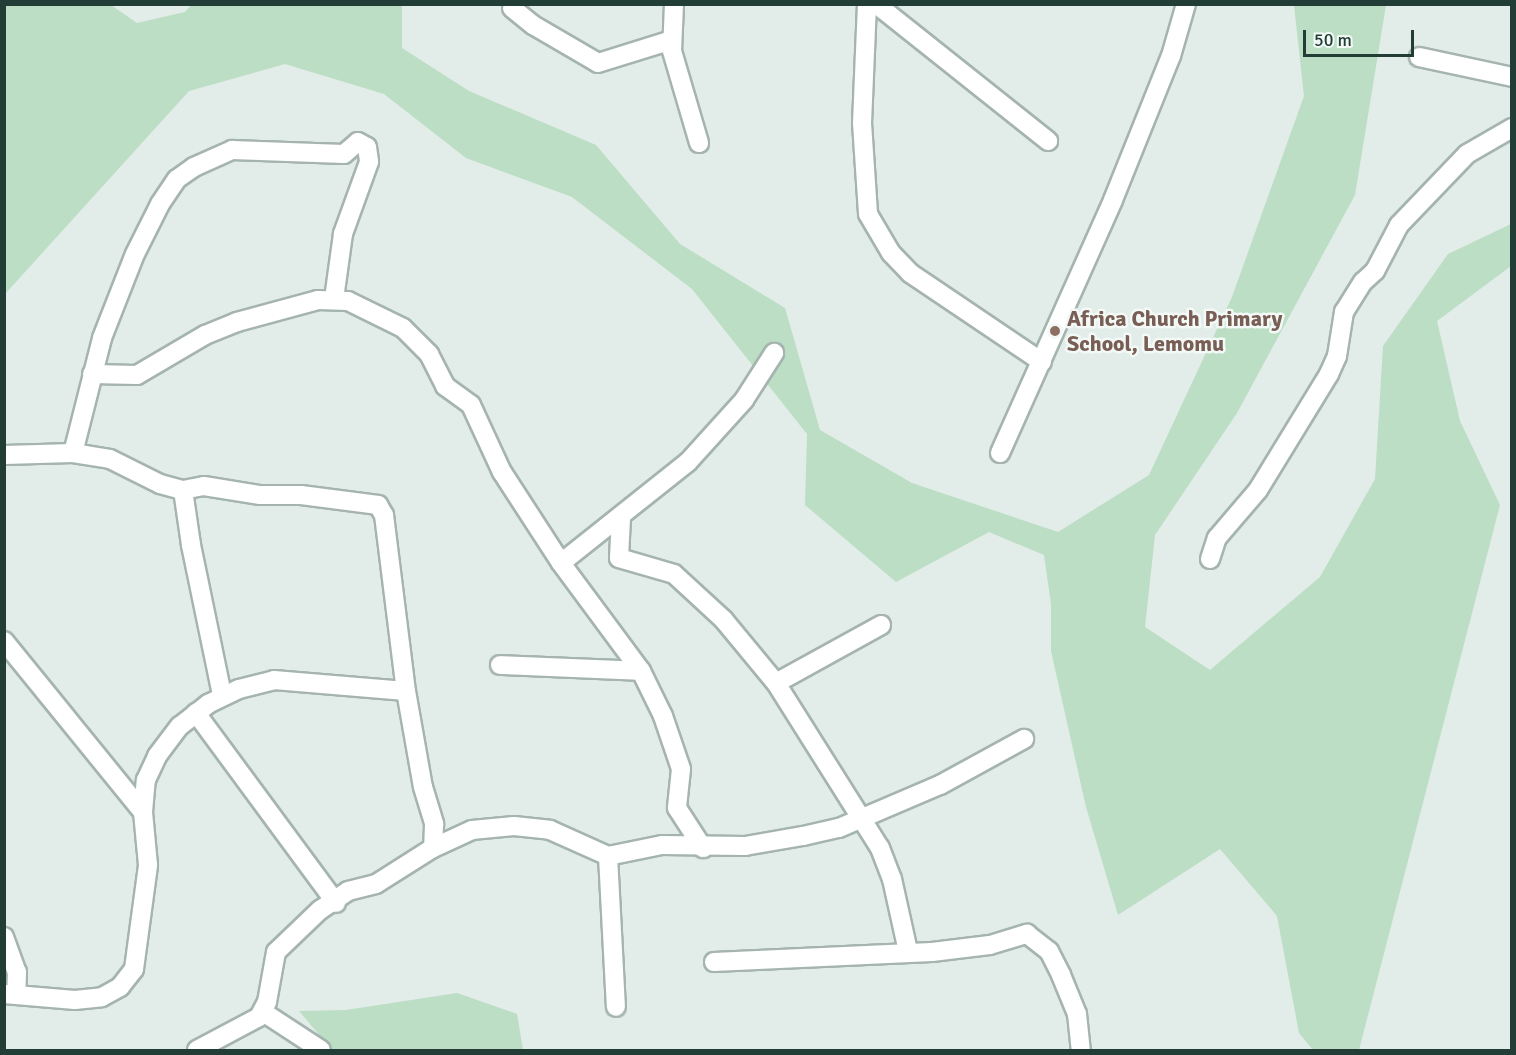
<!DOCTYPE html>
<html>
<head>
<meta charset="utf-8">
<style>
  body { margin:0 }
  #map { position:relative; width:1516px; height:1055px; overflow:hidden; background:#e2ece8; font-family:Signika,sans-serif }
  div>[style] { position:absolute }
  .green>* { inset:0; background:#bbdec4 }
  .roads { filter:drop-shadow(2px 0 #a5b4af) drop-shadow(-2px 0 #a5b4af) drop-shadow(0 2px #a5b4af) drop-shadow(0 -2px #a5b4af) }
  .minor>* { height:18px; margin:-9px; padding:0 9px; transform-origin:9px; border-radius:9px; background:#fff }
  .dots>* { width:16px; height:16px; translate:-50% -50%; box-sizing:border-box; border:3px solid #f3f9f6; border-radius:50% }
  span { translate:-50% -50%; white-space:nowrap; text-align:center; line-height:1.15; -webkit-text-stroke:5px #f3f9f6; paint-order:stroke }
  .education-label { font-size:22px; color:#785e54; font-weight:700 }
  .left { translate:0 -50%; text-align:left }
  .frame { position:absolute; inset:0; border:6px solid #223d36; pointer-events:none }
  .scale { position:absolute; left:1303px; top:30px; width:111px; height:27px; box-sizing:border-box; border:3px solid #223d36; border-top:0; padding-left:8px; font-size:18px; line-height:21px; white-space:nowrap; color:#223d36; -webkit-text-stroke:4px #f3f9f6; paint-order:stroke }
</style>
</head>
<body>
<div id="map">
  <div class="green">
    <div style="clip-path:polygon(5px 5px,111px 5px,137px 23px,185px 12px,191px 5px,402px 5px,402px 48px,469px 91px,596px 145px,680px 244px,785px 308px,820px 430px,912px 483px,1058px 532px,1149px 475px,1232px 297px,1304px 96px,1294px 5px,1386px 5px,1355px 195px,1237px 413px,1155px 535px,1145px 627px,1210px 670px,1320px 577px,1375px 479px,1383px 346px,1448px 254px,1511px 224px,1511px 266px,1437px 321px,1460px 421px,1500px 505px,1359px 1050px,1313px 1050px,1299px 1033px,1277px 916px,1220px 849px,1118px 915px,1086px 807px,1051px 651px,1051px 604px,1044px 555px,989px 532px,896px 582px,805px 505px,807px 434px,692px 289px,572px 197px,466px 158px,384px 94px,285px 64px,189px 91px,5px 294px)"></div>
    <div style="clip-path:polygon(457px 993px,517px 1014px,523px 1050px,332px 1050px,299px 1011px,346px 1010px)"></div>
  </div>
  <div class="roads">
    <div class="minor">
      <div style="left:674px;top:4px;width:47px;rotate:92.4deg"></div>
      <div style="left:672px;top:51px;width:96px;rotate:73.6deg"></div>
      <div style="left:867px;top:4px;width:119px;rotate:92.4deg"></div>
      <div style="left:862px;top:123px;width:91px;rotate:86.2deg"></div>
      <div style="left:868px;top:214px;width:45px;rotate:59.5deg"></div>
      <div style="left:891px;top:253px;width:28px;rotate:46deg"></div>
      <div style="left:910px;top:273px;width:159px;rotate:34deg"></div>
      <div style="left:876px;top:4px;width:220px;rotate:38.5deg"></div>
      <div style="left:512px;top:8px;width:27px;rotate:39deg"></div>
      <div style="left:533px;top:25px;width:75px;rotate:30.3deg"></div>
      <div style="left:598px;top:63px;width:77px;rotate:-17.3deg"></div>
      <div style="left:1419px;top:57px;width:95px;rotate:12.1deg"></div>
      <div style="left:92px;top:374px;width:45px;rotate:1.3deg"></div>
      <div style="left:137px;top:375px;width:79px;rotate:-30.5deg"></div>
      <div style="left:205px;top:335px;width:35px;rotate:-22deg"></div>
      <div style="left:237px;top:322px;width:84px;rotate:-15.2deg"></div>
      <div style="left:318px;top:300px;width:30px;rotate:2deg"></div>
      <div style="left:348px;top:301px;width:61px;rotate:26.1deg"></div>
      <div style="left:403px;top:328px;width:37px;rotate:45deg"></div>
      <div style="left:429px;top:354px;width:36px;rotate:63deg"></div>
      <div style="left:445px;top:386px;width:32px;rotate:36deg"></div>
      <div style="left:471px;top:405px;width:74px;rotate:65.2deg"></div>
      <div style="left:502px;top:472px;width:108px;rotate:57deg"></div>
      <div style="left:561px;top:563px;width:134px;rotate:53.5deg"></div>
      <div style="left:641px;top:671px;width:50px;rotate:63.9deg"></div>
      <div style="left:663px;top:716px;width:56px;rotate:71.2deg"></div>
      <div style="left:681px;top:769px;width:39px;rotate:96deg"></div>
      <div style="left:677px;top:808px;width:48px;rotate:57deg"></div>
      <div style="left:73px;top:453px;width:119px;rotate:-75.8deg"></div>
      <div style="left:102px;top:338px;width:90px;rotate:-68.6deg"></div>
      <div style="left:135px;top:254px;width:56px;rotate:-63.4deg"></div>
      <div style="left:160px;top:204px;width:30px;rotate:-56deg"></div>
      <div style="left:177px;top:179px;width:21px;rotate:-35deg"></div>
      <div style="left:194px;top:167px;width:42px;rotate:-24.1deg"></div>
      <div style="left:232px;top:150px;width:112px;rotate:2deg"></div>
      <div style="left:344px;top:154px;width:18px;rotate:-41deg"></div>
      <div style="left:358px;top:142px;width:10px;rotate:29deg"></div>
      <div style="left:367px;top:147px;width:15px;rotate:82deg"></div>
      <div style="left:369px;top:162px;width:77px;rotate:109.9deg"></div>
      <div style="left:343px;top:234px;width:66px;rotate:97.9deg"></div>
      <div style="left:1000px;top:453px;width:277px;rotate:-65.9deg"></div>
      <div style="left:1113px;top:200px;width:155px;rotate:-68.1deg"></div>
      <div style="left:1171px;top:56px;width:54px;rotate:-73.9deg"></div>
      <div style="left:4px;top:455px;width:69px;rotate:-1.7deg"></div>
      <div style="left:73px;top:453px;width:37px;rotate:9deg"></div>
      <div style="left:110px;top:459px;width:56px;rotate:26.6deg"></div>
      <div style="left:160px;top:484px;width:24px;rotate:15deg"></div>
      <div style="left:183px;top:490px;width:21px;rotate:-11deg"></div>
      <div style="left:204px;top:486px;width:57px;rotate:9.1deg"></div>
      <div style="left:260px;top:495px;width:41px"></div>
      <div style="left:301px;top:495px;width:78px;rotate:7.4deg"></div>
      <div style="left:378px;top:505px;width:12px;rotate:59deg"></div>
      <div style="left:384px;top:515px;width:177px;rotate:82.9deg"></div>
      <div style="left:406px;top:691px;width:97px;rotate:80deg"></div>
      <div style="left:423px;top:787px;width:39px;rotate:73deg"></div>
      <div style="left:434px;top:824px;width:24px;rotate:92deg"></div>
      <div style="left:183px;top:490px;width:56px;rotate:81.7deg"></div>
      <div style="left:191px;top:545px;width:153px;rotate:78.3deg"></div>
      <div style="left:621px;top:518px;width:40px;rotate:92.9deg"></div>
      <div style="left:619px;top:558px;width:57px;rotate:16.2deg"></div>
      <div style="left:674px;top:574px;width:67px;rotate:42.6deg"></div>
      <div style="left:723px;top:619px;width:83px;rotate:50.4deg"></div>
      <div style="left:776px;top:683px;width:195px;rotate:57.8deg"></div>
      <div style="left:880px;top:848px;width:33px;rotate:69deg"></div>
      <div style="left:892px;top:879px;width:74px;rotate:77.5deg"></div>
      <div style="left:1210px;top:559px;width:22px;rotate:-72deg"></div>
      <div style="left:1217px;top:538px;width:63px;rotate:-49.5deg"></div>
      <div style="left:1258px;top:490px;width:136px;rotate:-58.5deg"></div>
      <div style="left:1329px;top:374px;width:20px;rotate:-66deg"></div>
      <div style="left:1337px;top:356px;width:45px;rotate:-81deg"></div>
      <div style="left:1344px;top:312px;width:36px;rotate:-58deg"></div>
      <div style="left:1363px;top:282px;width:16px;rotate:-43deg"></div>
      <div style="left:1375px;top:271px;width:52px;rotate:-62.4deg"></div>
      <div style="left:1399px;top:225px;width:98px;rotate:-46.2deg"></div>
      <div style="left:1467px;top:154px;width:52px;rotate:-30deg"></div>
      <div style="left:561px;top:563px;width:162px;rotate:-38.5deg"></div>
      <div style="left:688px;top:462px;width:84px;rotate:-47.9deg"></div>
      <div style="left:744px;top:400px;width:56px;rotate:-57.4deg"></div>
      <div style="left:4px;top:641px;width:220px;rotate:50.9deg"></div>
      <div style="left:500px;top:665px;width:141px;rotate:2.4deg"></div>
      <div style="left:776px;top:683px;width:120px;rotate:-28.9deg"></div>
      <div style="left:196px;top:713px;width:236px;rotate:53.6deg"></div>
      <div style="left:608px;top:856px;width:151px;rotate:87deg"></div>
      <div style="left:4px;top:937px;width:37px;rotate:70deg"></div>
      <div style="left:17px;top:972px;width:23px;rotate:92deg"></div>
      <div style="left:714px;top:962px;width:218px;rotate:-2.6deg"></div>
      <div style="left:932px;top:952px;width:58px;rotate:-6.9deg"></div>
      <div style="left:990px;top:945px;width:39px;rotate:-17deg"></div>
      <div style="left:1027px;top:934px;width:28px;rotate:38deg"></div>
      <div style="left:1049px;top:951px;width:27px;rotate:63deg"></div>
      <div style="left:1061px;top:975px;width:42px;rotate:67.7deg"></div>
      <div style="left:1077px;top:1014px;width:36px;rotate:84deg"></div>
      <div style="left:4px;top:994px;width:71px;rotate:4.8deg"></div>
      <div style="left:75px;top:1000px;width:27px;rotate:-6deg"></div>
      <div style="left:102px;top:997px;width:21px;rotate:-29deg"></div>
      <div style="left:120px;top:987px;width:23px;rotate:-52deg"></div>
      <div style="left:134px;top:969px;width:105px;rotate:-82.3deg"></div>
      <div style="left:148px;top:865px;width:53px;rotate:-95.4deg"></div>
      <div style="left:143px;top:812px;width:32px;rotate:-85deg"></div>
      <div style="left:146px;top:780px;width:26px;rotate:-65deg"></div>
      <div style="left:157px;top:756px;width:38px;rotate:-53deg"></div>
      <div style="left:180px;top:726px;width:36px;rotate:-38deg"></div>
      <div style="left:208px;top:704px;width:34px;rotate:-26deg"></div>
      <div style="left:239px;top:689px;width:36px;rotate:-14deg"></div>
      <div style="left:274px;top:680px;width:132px;rotate:4.8deg"></div>
      <div style="left:263px;top:1012px;width:69px;rotate:33.2deg"></div>
      <div style="left:197px;top:1050px;width:70px;rotate:-28deg"></div>
      <div style="left:259px;top:1017px;width:17px;rotate:-62deg"></div>
      <div style="left:267px;top:1002px;width:51px;rotate:-79.8deg"></div>
      <div style="left:276px;top:952px;width:61px;rotate:-43.7deg"></div>
      <div style="left:320px;top:910px;width:34px;rotate:-34deg"></div>
      <div style="left:348px;top:891px;width:29px;rotate:-14deg"></div>
      <div style="left:376px;top:884px;width:67px;rotate:-32.3deg"></div>
      <div style="left:433px;top:848px;width:43px;rotate:-24.8deg"></div>
      <div style="left:472px;top:830px;width:42px;rotate:-5.4deg"></div>
      <div style="left:514px;top:826px;width:36px;rotate:6deg"></div>
      <div style="left:550px;top:830px;width:64px;rotate:24.1deg"></div>
      <div style="left:608px;top:856px;width:55px;rotate:-11.5deg"></div>
      <div style="left:662px;top:845px;width:83px;rotate:0.7deg"></div>
      <div style="left:745px;top:846px;width:59px;rotate:-9.8deg"></div>
      <div style="left:803px;top:836px;width:37px;rotate:-13deg"></div>
      <div style="left:839px;top:828px;width:110px;rotate:-23.1deg"></div>
      <div style="left:940px;top:785px;width:96px;rotate:-28.7deg"></div>
    </div>
  </div>
  <div class="dots">
    <div style="left:1055px;top:331px;background:#8d6e63"></div>
  </div>
  <div class="education-label">
    <span class="left" style="left:1067px;top:331px">Africa Church Primary<br>School, Lemomu</span>
  </div>
  <div class="frame"></div>
  <div class="scale">50 m</div>
</div>
</body>
</html>
